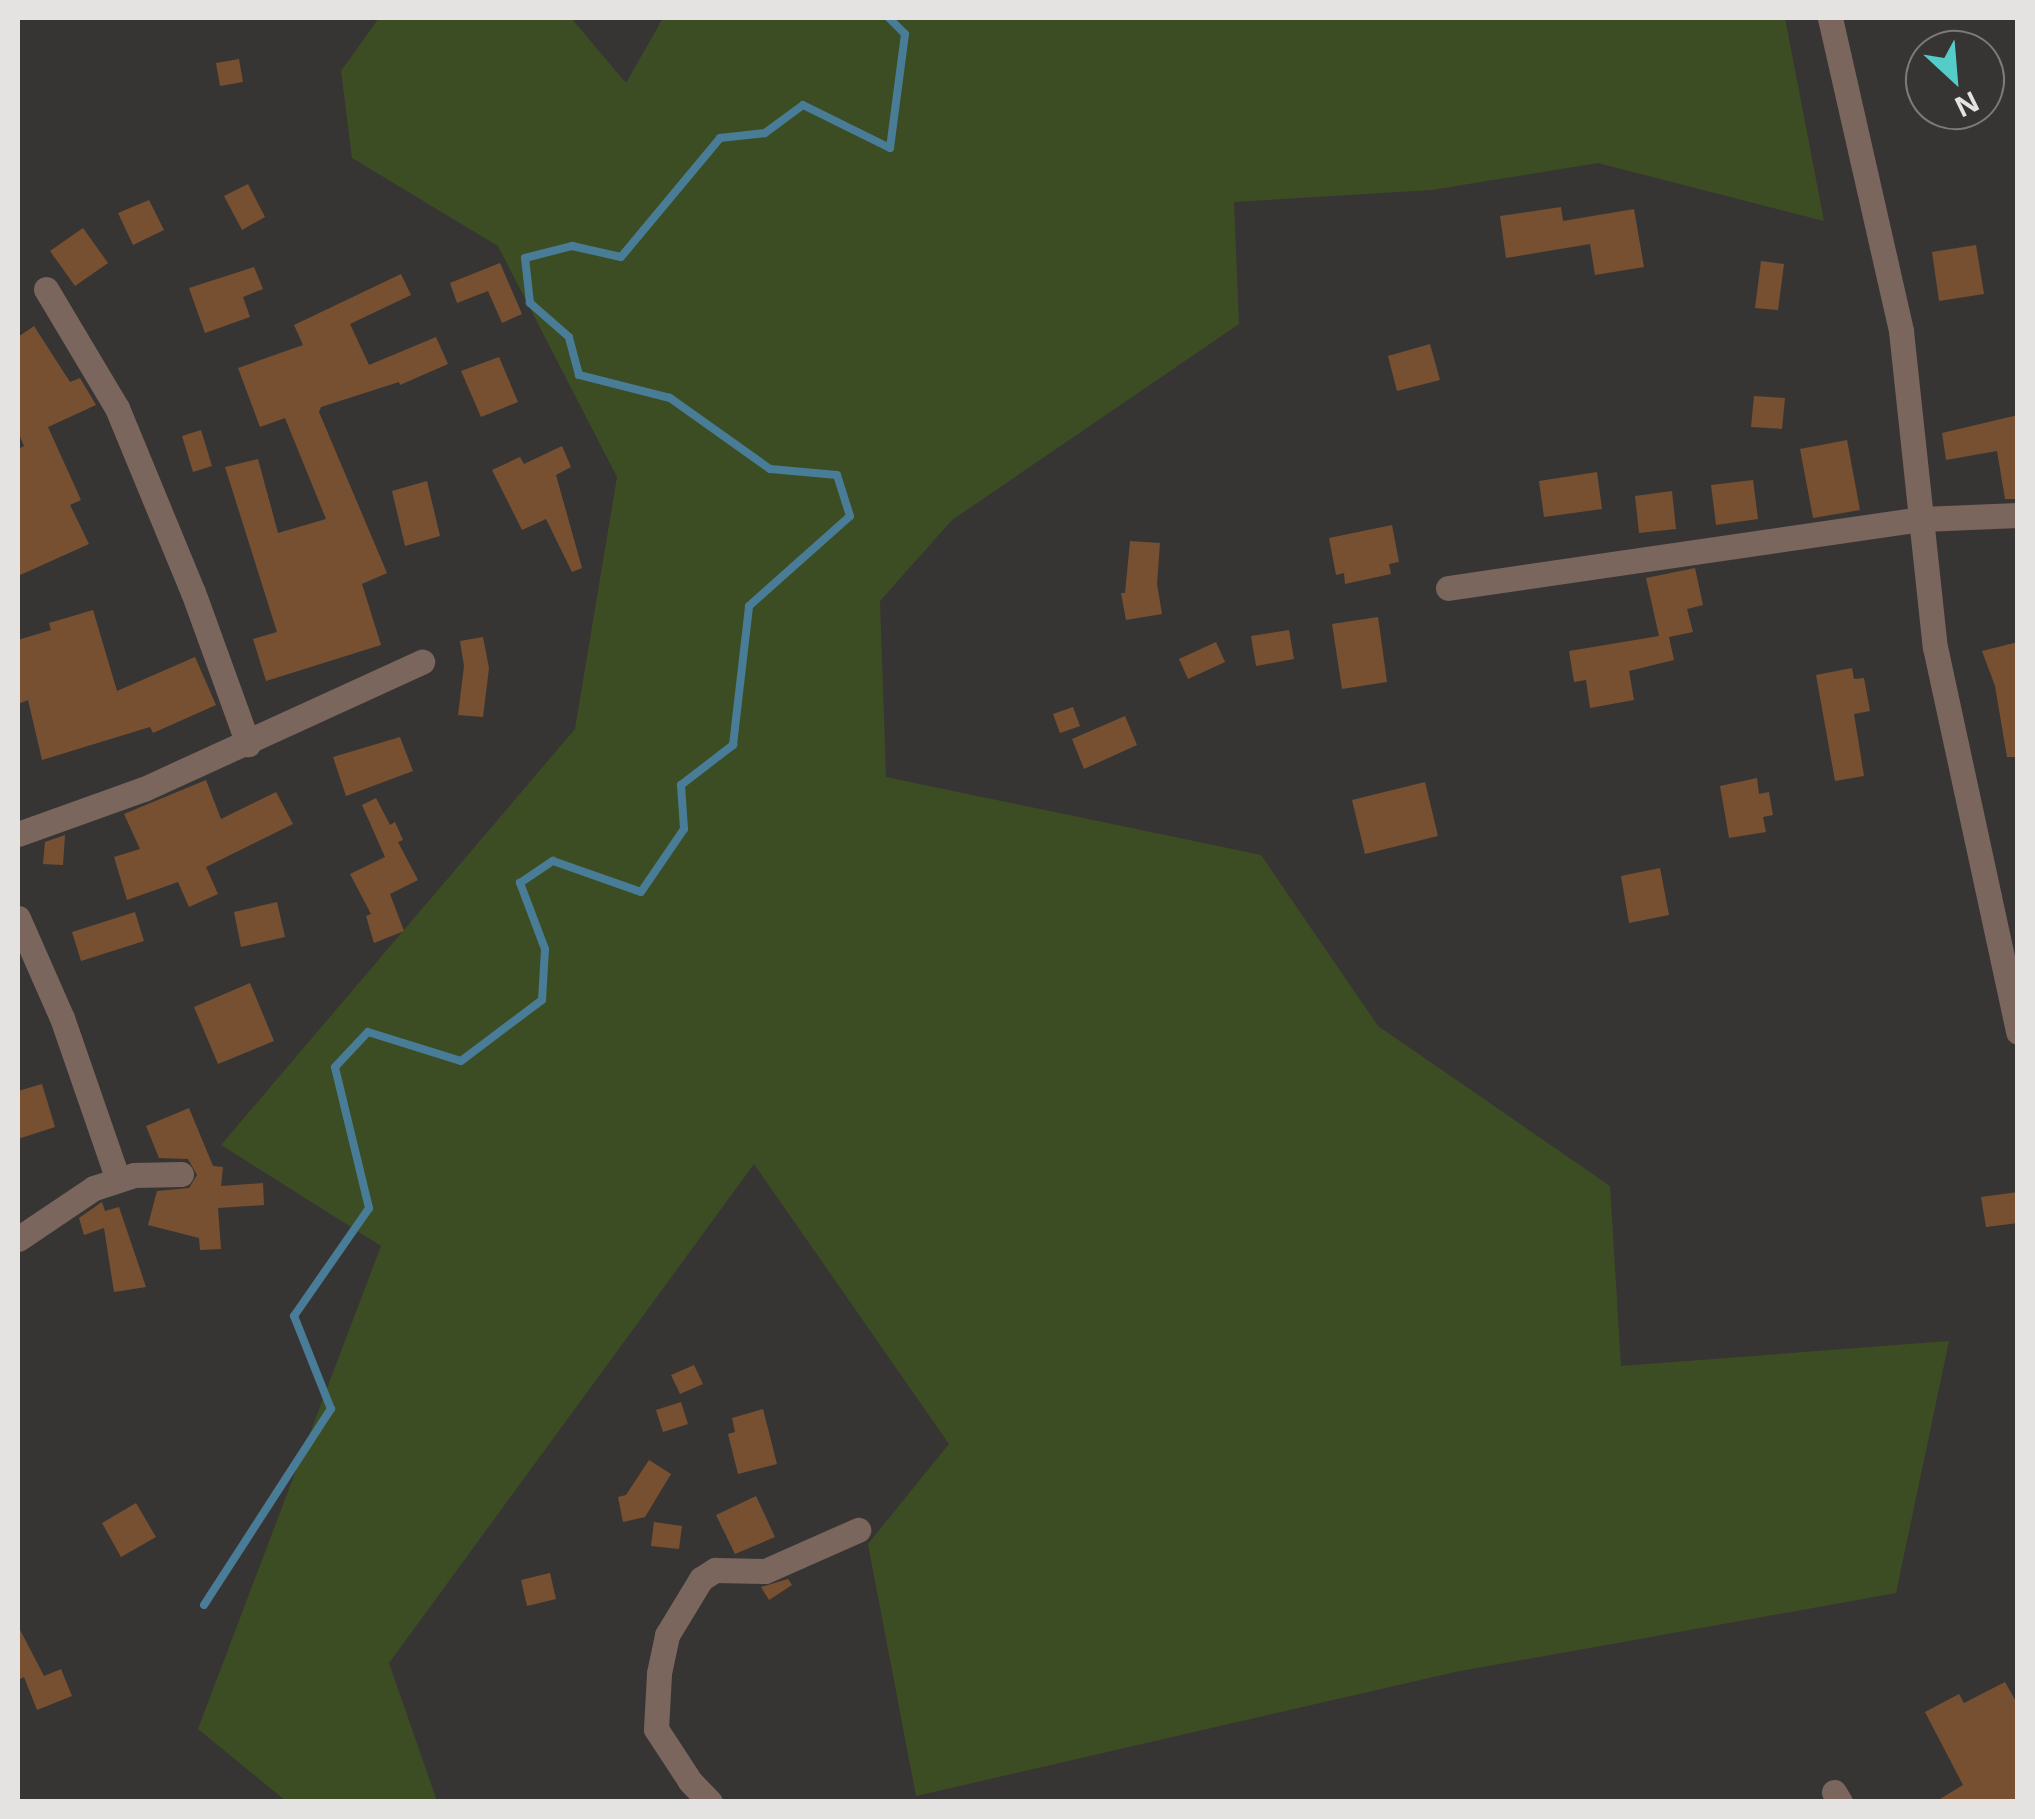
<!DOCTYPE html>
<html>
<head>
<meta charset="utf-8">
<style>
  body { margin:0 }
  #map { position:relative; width:2035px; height:1819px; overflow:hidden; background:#373534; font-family:"Open Sans",sans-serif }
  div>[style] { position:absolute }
  .green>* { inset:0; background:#3c4d24 }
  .stream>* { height:8px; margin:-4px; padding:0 4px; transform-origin:4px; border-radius:4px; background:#497c96 }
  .building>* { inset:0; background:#775031 }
  .street>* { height:25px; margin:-12.5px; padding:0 12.5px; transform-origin:12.5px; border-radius:12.5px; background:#7b665d }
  span { translate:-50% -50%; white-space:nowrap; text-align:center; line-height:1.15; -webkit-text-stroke:8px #373534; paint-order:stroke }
  .frame { position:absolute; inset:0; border:20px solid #e4e3e2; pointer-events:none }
  .north { position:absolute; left:1905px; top:30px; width:100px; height:100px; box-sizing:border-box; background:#373534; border:2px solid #7c7b7a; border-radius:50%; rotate:154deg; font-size:28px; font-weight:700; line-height:40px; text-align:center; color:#e4e3e2 }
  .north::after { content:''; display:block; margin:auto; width:35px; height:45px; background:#54cdc8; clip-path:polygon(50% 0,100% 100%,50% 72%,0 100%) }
</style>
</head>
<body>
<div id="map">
  <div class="green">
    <div style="clip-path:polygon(379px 18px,571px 18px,626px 83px,663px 18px,1785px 18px,1824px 221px,1598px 163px,1431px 190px,1234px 202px,1239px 324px,952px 520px,880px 601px,886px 777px,1261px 855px,1378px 1026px,1610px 1186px,1621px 1366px,1949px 1341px,1896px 1593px,1455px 1672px,916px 1796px,868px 1544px,949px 1444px,754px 1164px,389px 1663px,437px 1801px,286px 1801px,198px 1729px,381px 1246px,221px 1145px,575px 729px,617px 477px,498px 246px,352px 158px,341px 71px)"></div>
  </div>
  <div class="stream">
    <div style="left:204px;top:1605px;width:234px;rotate:-57.1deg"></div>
    <div style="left:331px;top:1409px;width:100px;rotate:-111.7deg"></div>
    <div style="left:294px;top:1316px;width:131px;rotate:-55.2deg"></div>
    <div style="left:369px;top:1208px;width:145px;rotate:-103.6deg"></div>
    <div style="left:335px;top:1067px;width:48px;rotate:-46.7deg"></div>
    <div style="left:368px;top:1032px;width:97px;rotate:17.3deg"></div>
    <div style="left:461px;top:1061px;width:101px;rotate:-37deg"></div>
    <div style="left:542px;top:1000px;width:51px;rotate:-86.6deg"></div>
    <div style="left:545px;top:949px;width:71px;rotate:-110.7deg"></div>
    <div style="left:520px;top:883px;width:40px;rotate:-34deg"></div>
    <div style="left:553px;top:861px;width:93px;rotate:19.4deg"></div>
    <div style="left:641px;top:892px;width:76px;rotate:-55.7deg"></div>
    <div style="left:684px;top:829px;width:44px;rotate:-93.9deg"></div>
    <div style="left:681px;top:785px;width:66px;rotate:-37.6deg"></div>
    <div style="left:733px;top:745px;width:140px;rotate:-83.4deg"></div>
    <div style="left:749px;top:606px;width:135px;rotate:-41.7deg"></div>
    <div style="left:850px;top:516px;width:43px;rotate:-107.6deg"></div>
    <div style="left:837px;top:475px;width:67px;rotate:-174.9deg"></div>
    <div style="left:770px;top:469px;width:123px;rotate:-144.6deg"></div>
    <div style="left:670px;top:398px;width:94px;rotate:-165.8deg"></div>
    <div style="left:579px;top:375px;width:39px;rotate:-105deg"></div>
    <div style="left:569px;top:337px;width:52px;rotate:-138.9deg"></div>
    <div style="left:530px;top:303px;width:45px;rotate:-96.3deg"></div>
    <div style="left:525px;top:258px;width:49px;rotate:-14.3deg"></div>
    <div style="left:572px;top:246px;width:50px;rotate:12.7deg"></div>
    <div style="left:621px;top:257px;width:155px;rotate:-50.2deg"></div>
    <div style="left:720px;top:138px;width:45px;rotate:-6.3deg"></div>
    <div style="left:765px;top:133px;width:47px;rotate:-36.4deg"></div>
    <div style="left:803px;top:105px;width:97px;rotate:26.3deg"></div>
    <div style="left:890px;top:148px;width:115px;rotate:-82.5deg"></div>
    <div style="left:905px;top:34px;width:23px;rotate:-135deg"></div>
  </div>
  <div class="building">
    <div style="clip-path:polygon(239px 59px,243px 82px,220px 86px,216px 63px)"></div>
    <div style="clip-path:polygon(248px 184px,265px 217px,242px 230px,224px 196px)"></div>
    <div style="clip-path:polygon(149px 200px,164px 230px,133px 245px,118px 213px)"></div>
    <div style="clip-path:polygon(1561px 207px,1563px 221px,1634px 209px,1644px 267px,1595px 275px,1590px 244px,1506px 258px,1500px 216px)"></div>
    <div style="clip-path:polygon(83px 228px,108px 263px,75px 286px,50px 251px)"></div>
    <div style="clip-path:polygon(1976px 245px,1984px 294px,1939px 301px,1932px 252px)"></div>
    <div style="clip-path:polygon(1761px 261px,1784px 264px,1778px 310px,1755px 308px)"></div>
    <div style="clip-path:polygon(500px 263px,522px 314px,502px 323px,488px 291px,457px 303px,450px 283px)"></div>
    <div style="clip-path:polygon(254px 267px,263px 289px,243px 297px,250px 317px,205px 333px,189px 288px)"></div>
    <div style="clip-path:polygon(401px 274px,411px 295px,350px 324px,369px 365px,436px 337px,448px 364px,400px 385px,399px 382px,321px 407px,319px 412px,387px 573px,362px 584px,381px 645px,266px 681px,253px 639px,277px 632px,225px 467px,258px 459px,278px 533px,326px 519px,285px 418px,260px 427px,238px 368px,303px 345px,294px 325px)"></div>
    <div style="clip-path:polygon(34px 326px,70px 382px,80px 378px,96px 405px,48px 427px,81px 500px,70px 505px,89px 544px,18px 576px,18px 449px,24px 446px,18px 432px,18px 337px)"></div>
    <div style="clip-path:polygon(1430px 344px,1440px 380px,1397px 391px,1388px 356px)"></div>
    <div style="clip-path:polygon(499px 357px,518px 402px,481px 417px,461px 371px)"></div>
    <div style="clip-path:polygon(1754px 396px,1785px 398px,1782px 429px,1751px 427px)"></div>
    <div style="clip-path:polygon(2018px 415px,2018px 499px,2005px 499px,1997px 451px,1946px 460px,1942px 433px)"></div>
    <div style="clip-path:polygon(201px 430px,212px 466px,193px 472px,182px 436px)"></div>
    <div style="clip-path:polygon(1847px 440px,1860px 510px,1813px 518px,1800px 449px)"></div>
    <div style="clip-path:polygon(562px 446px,571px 467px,556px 475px,582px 568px,572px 572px,546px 519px,522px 530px,492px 470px,520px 457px,524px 464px)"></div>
    <div style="clip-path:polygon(1597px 472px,1602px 509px,1544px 517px,1539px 481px)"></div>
    <div style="clip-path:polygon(1753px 480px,1758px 519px,1716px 525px,1711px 485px)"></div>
    <div style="clip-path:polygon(427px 481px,440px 536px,405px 546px,392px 491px)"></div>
    <div style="clip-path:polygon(1672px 491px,1676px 529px,1639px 533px,1635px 496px)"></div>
    <div style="clip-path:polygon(1392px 525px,1399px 562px,1389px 564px,1391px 574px,1345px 584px,1344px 573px,1336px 575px,1329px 538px)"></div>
    <div style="clip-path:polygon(1130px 541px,1160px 543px,1157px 584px,1162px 614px,1126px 620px,1121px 593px,1125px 593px)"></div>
    <div style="clip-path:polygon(1695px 568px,1703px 605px,1687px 609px,1693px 632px,1669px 637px,1674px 660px,1629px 671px,1634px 700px,1590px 708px,1586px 680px,1574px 682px,1569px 651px,1659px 636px,1646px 578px)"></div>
    <div style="clip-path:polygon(93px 610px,117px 691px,195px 657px,216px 705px,153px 733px,150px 727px,42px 760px,28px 700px,18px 704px,18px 640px,51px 630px,49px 623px)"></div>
    <div style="clip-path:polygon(1378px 617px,1387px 682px,1342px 689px,1332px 624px)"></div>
    <div style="clip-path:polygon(1289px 630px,1294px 659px,1256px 666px,1251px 636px)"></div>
    <div style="clip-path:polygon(483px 637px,489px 668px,483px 717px,458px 715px,464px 666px,460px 641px)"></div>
    <div style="clip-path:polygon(1216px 642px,1225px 662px,1188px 679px,1179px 659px)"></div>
    <div style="clip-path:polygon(2018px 642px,2018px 757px,2007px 757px,1995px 686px,1982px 651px)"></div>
    <div style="clip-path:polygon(1852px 668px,1854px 679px,1864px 678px,1870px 711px,1854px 714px,1864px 776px,1835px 781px,1816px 675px)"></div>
    <div style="clip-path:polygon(1073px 707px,1080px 726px,1060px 733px,1053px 714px)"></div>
    <div style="clip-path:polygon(1125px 716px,1137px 745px,1084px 769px,1072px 739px)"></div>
    <div style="clip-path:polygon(400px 737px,413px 771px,346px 796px,333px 757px)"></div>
    <div style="clip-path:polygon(1757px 778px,1759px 794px,1769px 792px,1773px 815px,1763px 817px,1766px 832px,1729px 838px,1720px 786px)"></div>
    <div style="clip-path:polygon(206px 780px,221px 819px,276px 792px,293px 824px,206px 867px,218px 894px,189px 907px,178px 882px,127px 900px,114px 857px,140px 849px,124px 814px)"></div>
    <div style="clip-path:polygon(1425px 782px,1438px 836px,1365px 854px,1352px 800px)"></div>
    <div style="clip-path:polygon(376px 798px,390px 825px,395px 822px,403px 840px,398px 842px,418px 880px,390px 894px,404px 931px,374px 943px,366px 916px,371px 914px,350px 874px,385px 857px,362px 805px)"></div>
    <div style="clip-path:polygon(65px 835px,63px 865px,43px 864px,45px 842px)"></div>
    <div style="clip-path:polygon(1660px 868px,1669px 915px,1629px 923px,1621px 876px)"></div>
    <div style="clip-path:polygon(277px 902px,285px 937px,241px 947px,234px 912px)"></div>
    <div style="clip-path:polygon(135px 912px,144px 941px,81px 961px,72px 932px)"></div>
    <div style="clip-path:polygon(250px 983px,274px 1041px,218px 1064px,194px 1007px)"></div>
    <div style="clip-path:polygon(42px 1084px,55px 1127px,18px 1139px,18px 1091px)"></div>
    <div style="clip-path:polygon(189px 1108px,213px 1166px,223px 1167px,221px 1186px,263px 1183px,264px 1205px,218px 1208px,221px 1249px,200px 1250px,199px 1238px,148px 1225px,157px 1191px,189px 1188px,197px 1175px,188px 1159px,159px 1158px,146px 1126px)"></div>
    <div style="clip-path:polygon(2018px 1192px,2018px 1223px,1986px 1227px,1981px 1197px)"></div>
    <div style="clip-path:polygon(102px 1202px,105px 1211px,119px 1207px,146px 1287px,114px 1292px,104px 1228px,84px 1235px,79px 1218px)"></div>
    <div style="clip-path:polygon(694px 1365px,703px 1384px,680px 1394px,671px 1375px)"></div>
    <div style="clip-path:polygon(681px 1402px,688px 1424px,663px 1432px,656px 1410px)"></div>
    <div style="clip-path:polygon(763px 1409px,777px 1464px,738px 1474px,728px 1434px,735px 1432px,732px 1418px)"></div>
    <div style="clip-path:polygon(649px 1460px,671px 1474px,645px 1517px,623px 1522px,618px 1497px,626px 1495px)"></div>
    <div style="clip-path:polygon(756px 1496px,775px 1537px,735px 1554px,716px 1515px)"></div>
    <div style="clip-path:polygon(136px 1503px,156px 1537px,121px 1557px,102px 1523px)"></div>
    <div style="clip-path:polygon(654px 1522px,682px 1526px,679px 1549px,651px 1546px)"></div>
    <div style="clip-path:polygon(550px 1573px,556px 1599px,527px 1606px,521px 1580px)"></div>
    <div style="clip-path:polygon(788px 1579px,792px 1585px,769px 1600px,761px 1587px)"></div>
    <div style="clip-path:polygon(18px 1626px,44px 1676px,61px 1669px,72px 1696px,37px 1710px,24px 1677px,18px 1680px)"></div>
    <div style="clip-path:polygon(2005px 1682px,2018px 1705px,2018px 1802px,1935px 1802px,1963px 1785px,1925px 1712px,1959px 1694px,1964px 1703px)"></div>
  </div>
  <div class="street">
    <div style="left:1830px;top:18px;width:321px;rotate:77.2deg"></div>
    <div style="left:1901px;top:331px;width:318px;rotate:83.9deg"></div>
    <div style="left:1935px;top:647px;width:394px;rotate:77.8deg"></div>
    <div style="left:46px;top:289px;width:139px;rotate:59.2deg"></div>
    <div style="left:117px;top:408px;width:199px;rotate:67.6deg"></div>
    <div style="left:193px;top:592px;width:162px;rotate:70.1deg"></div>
    <div style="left:1448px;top:588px;width:479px;rotate:-8.3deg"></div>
    <div style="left:1922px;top:519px;width:96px;rotate:-2.4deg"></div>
    <div style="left:18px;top:834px;width:134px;rotate:-19.7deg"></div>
    <div style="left:144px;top:789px;width:306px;rotate:-24.6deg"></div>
    <div style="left:18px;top:918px;width:109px;rotate:66.3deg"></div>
    <div style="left:62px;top:1018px;width:171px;rotate:70.9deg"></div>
    <div style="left:18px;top:1239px;width:92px;rotate:-33.9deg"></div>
    <div style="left:94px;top:1188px;width:42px;rotate:-18deg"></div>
    <div style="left:134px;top:1175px;width:47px;rotate:-1.2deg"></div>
    <div style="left:1834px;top:1792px;width:12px;rotate:59deg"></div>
    <div style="left:710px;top:1802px;width:29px;rotate:-134deg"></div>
    <div style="left:690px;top:1781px;width:62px;rotate:-123.2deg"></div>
    <div style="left:656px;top:1729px;width:56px;rotate:-86.9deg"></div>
    <div style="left:659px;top:1673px;width:39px;rotate:-78deg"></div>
    <div style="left:667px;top:1635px;width:66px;rotate:-58.7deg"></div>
    <div style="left:701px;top:1579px;width:17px;rotate:-33deg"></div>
    <div style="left:715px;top:1570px;width:50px;rotate:1.1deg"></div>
    <div style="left:765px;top:1571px;width:102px;rotate:-23.8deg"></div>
  </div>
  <div class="frame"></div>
  <div class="north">N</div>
</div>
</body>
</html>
